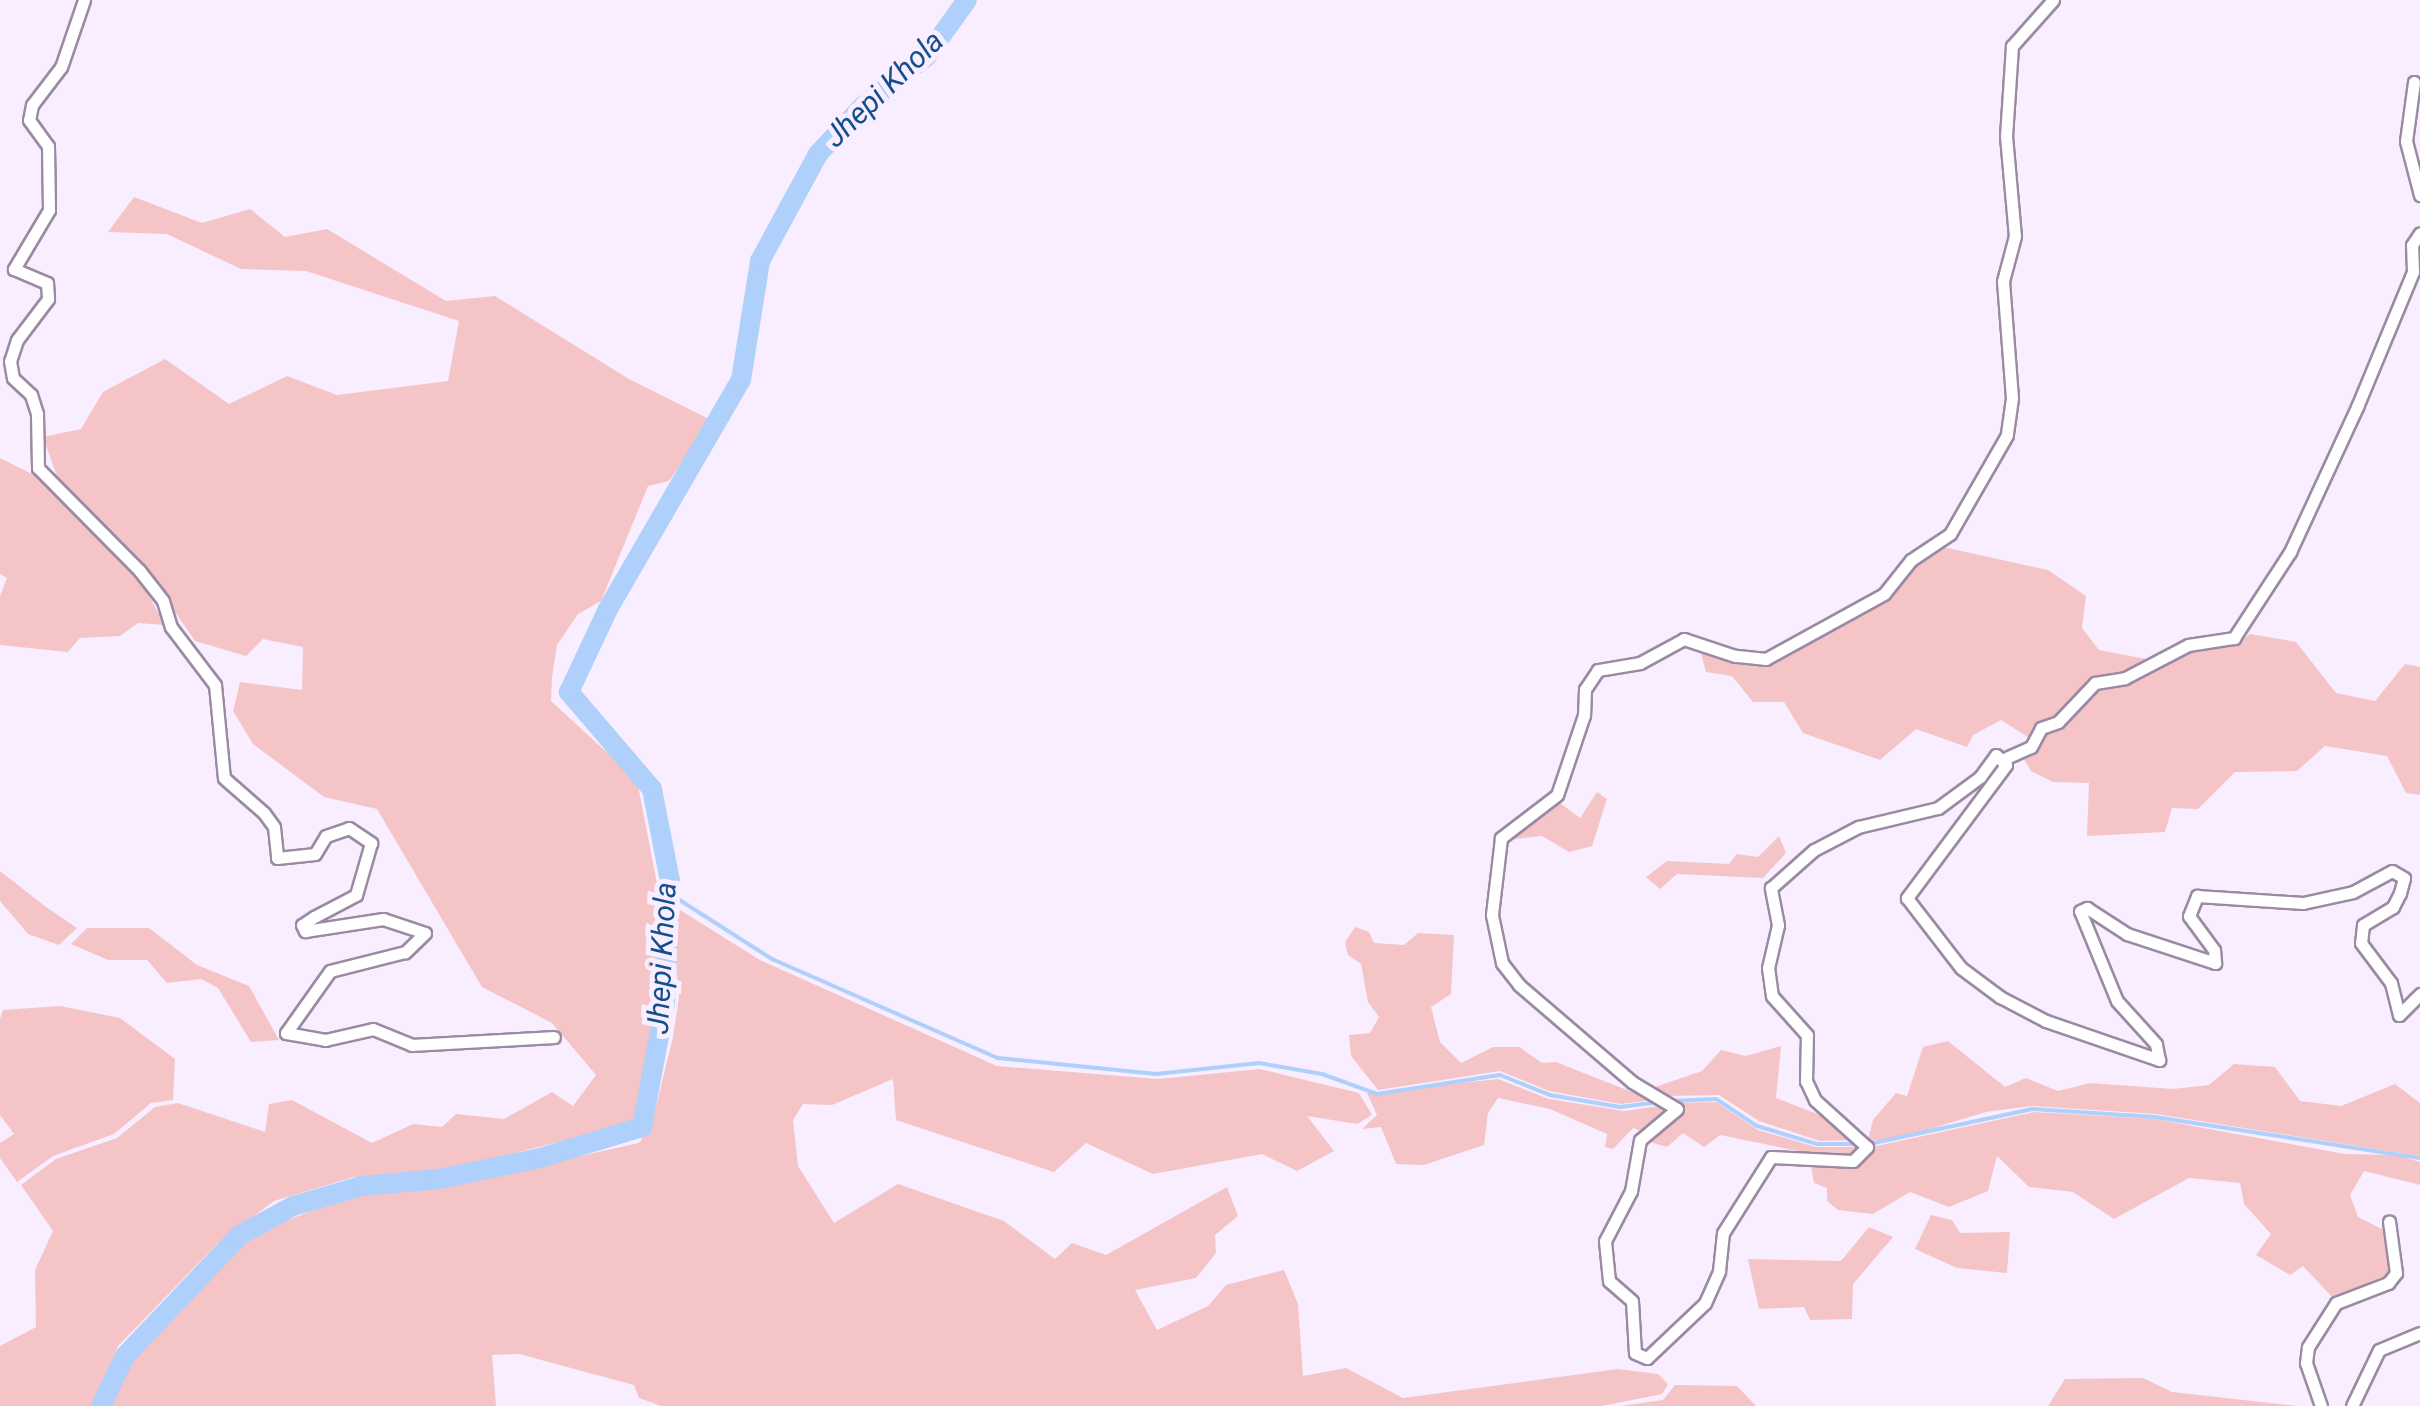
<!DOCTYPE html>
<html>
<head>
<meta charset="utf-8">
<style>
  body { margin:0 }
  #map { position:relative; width:2420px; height:1406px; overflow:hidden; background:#f9eeff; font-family:Roboto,sans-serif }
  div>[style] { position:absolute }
  .green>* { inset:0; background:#f5c4c7 }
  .stream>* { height:4px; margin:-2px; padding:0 2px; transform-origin:2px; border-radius:2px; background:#aed0fa }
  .river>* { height:20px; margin:-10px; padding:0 10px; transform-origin:10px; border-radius:10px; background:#aed0fa }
  .roads { filter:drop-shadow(2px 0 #9a8aa3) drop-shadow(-2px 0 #9a8aa3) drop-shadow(0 2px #9a8aa3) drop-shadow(0 -2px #9a8aa3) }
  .minor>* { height:11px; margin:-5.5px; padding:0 5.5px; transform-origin:5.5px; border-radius:5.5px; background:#fff }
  span { translate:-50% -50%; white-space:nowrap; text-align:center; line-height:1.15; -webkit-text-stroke:10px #f9eeff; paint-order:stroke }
  .water-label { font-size:30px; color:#154e8c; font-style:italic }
</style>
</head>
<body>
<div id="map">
  <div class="green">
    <div style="clip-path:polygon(134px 197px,202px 223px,250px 209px,285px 237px,327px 229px,446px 301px,495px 296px,629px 379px,711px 420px,669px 481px,648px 486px,601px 601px,578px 614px,557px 645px,552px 677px,551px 701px,637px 780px,665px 925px,659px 1009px,637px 1122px,436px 1173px,354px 1177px,274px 1201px,218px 1243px,118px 1346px,93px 1406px,0 1406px,0 1346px,36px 1327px,35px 1270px,53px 1231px,21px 1185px,56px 1159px,117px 1138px,155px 1107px,178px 1103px,265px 1132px,269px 1104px,292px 1100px,372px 1143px,413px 1124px,442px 1127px,456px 1114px,504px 1119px,552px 1092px,573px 1106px,596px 1075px,552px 1023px,482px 987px,377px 809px,324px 797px,253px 744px,233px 711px,240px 682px,302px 690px,303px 647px,263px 639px,246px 656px,195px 641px,142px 564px,62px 490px,43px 437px,81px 429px,103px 392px,165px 359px,229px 404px,287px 376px,337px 395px,448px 381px,459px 321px,306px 271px,241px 269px,167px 234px,108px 232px)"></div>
    <div style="clip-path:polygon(0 458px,34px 475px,140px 580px,165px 625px,138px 623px,120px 636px,80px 638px,68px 652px,0 645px,0 596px,7px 578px,0 574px)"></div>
    <div style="clip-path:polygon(1943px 547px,2048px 570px,2086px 596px,2082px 628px,2099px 650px,2151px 660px,2125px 675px,2093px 681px,2059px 720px,2031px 739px,2001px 720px,1973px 735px,1967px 747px,1916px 729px,1880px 760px,1803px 733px,1784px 702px,1753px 702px,1732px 676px,1706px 672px,1699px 646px,1768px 661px,1789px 654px)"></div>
    <div style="clip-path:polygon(2250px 634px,2296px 642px,2336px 693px,2375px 701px,2405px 664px,2420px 667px,2420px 795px,2406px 793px,2387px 756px,2325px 746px,2297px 771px,2235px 772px,2198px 809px,2172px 808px,2165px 832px,2087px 836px,2089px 783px,2053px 782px,2031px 771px,2022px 756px,2097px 687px,2195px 647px,2234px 645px)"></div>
    <div style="clip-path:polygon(1597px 792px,1607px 799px,1592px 846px,1569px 852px,1542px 836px,1507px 840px,1560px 803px,1580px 818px)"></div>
    <div style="clip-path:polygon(1779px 836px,1786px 853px,1763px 878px,1677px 874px,1660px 889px,1646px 877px,1667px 861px,1729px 864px,1737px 854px,1758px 857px)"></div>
    <div style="clip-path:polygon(0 871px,46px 907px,77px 928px,59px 945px,28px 934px,0 901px)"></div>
    <div style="clip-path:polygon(680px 910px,760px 960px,997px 1066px,1158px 1079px,1260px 1069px,1359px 1093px,1372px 1115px,1357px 1124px,1307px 1116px,1334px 1151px,1297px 1171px,1262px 1154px,1153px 1174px,1086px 1143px,1054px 1172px,896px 1120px,893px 1079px,832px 1105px,803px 1104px,793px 1120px,798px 1166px,834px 1223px,898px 1184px,1004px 1221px,1055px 1259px,1072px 1243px,1106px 1255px,1227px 1187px,1238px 1216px,1215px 1235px,1216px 1253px,1196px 1278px,1135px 1290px,1157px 1330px,1208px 1306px,1226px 1285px,1284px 1270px,1298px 1304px,1303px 1376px,1346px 1368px,1403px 1398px,1618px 1369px,1658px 1374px,1668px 1384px,1662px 1394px,1602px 1406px,661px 1406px,639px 1398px,634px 1385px,519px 1354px,492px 1355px,496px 1406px,108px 1406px,134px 1360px,248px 1236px,349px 1196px,445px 1186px,639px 1143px,652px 1123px,673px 1037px,679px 997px,673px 924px)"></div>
    <div style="clip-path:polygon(1355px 927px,1369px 932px,1374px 943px,1404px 945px,1418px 933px,1454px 935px,1451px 994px,1431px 1007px,1440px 1042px,1461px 1063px,1493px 1047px,1519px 1047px,1542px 1063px,1556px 1062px,1652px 1100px,1621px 1104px,1549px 1091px,1500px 1071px,1378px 1090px,1351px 1056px,1349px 1035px,1370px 1033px,1379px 1017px,1368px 1002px,1361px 964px,1348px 955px,1345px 942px)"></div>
    <div style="clip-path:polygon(87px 928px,149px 928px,197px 965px,249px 986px,279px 1040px,251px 1042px,218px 988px,201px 979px,167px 983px,147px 960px,108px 960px,71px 944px)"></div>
    <div style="clip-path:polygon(60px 1006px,120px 1018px,175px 1059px,173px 1100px,151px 1103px,114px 1134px,53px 1156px,17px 1182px,0 1158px,0 1143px,14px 1134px,0 1115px,0 1019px,3px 1010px)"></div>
    <div style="clip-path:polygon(1948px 1041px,2005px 1087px,2026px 1078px,2058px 1091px,2090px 1083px,2173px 1089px,2209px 1085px,2234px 1064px,2275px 1067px,2300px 1101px,2341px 1106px,2395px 1084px,2420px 1103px,2420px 1156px,2156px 1114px,2032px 1106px,1986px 1112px,1890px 1141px,1868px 1140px,1873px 1120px,1896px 1093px,1907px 1096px,1923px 1047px)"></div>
    <div style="clip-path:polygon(1781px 1046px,1776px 1098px,1825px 1117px,1859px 1140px,1820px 1141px,1759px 1121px,1719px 1095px,1666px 1096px,1655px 1087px,1702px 1071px,1721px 1050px,1746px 1056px)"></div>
    <div style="clip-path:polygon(1498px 1079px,1549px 1099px,1624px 1111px,1666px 1105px,1675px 1111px,1645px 1132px,1633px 1128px,1613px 1149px,1605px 1147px,1607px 1134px,1550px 1109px,1498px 1098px,1488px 1113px,1484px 1145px,1424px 1165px,1396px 1164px,1381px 1127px,1362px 1129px,1377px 1115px,1367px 1093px)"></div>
    <div style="clip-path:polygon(1716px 1102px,1758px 1130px,1816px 1147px,1864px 1147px,1860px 1154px,1832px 1158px,1720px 1135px,1704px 1147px,1683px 1133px,1667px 1147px,1646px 1141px,1675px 1121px,1682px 1110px,1676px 1103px)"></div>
    <div style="clip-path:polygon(2034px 1112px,2155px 1119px,2345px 1154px,2397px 1155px,2420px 1162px,2420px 1185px,2364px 1171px,2350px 1195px,2358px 1217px,2384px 1230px,2391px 1273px,2333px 1298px,2303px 1266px,2290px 1275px,2256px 1255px,2271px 1234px,2244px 1204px,2240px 1183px,2189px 1178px,2114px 1219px,2073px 1192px,2029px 1187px,1997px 1156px,1988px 1191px,1949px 1207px,1910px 1192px,1873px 1214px,1838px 1210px,1827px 1201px,1827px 1188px,1814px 1183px,1810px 1161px,1854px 1164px,1872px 1147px)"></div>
    <div style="clip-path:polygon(1931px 1215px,1952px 1220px,1960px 1233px,2010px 1232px,2007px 1273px,1957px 1268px,1915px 1249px)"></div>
    <div style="clip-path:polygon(1869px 1227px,1893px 1237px,1853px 1284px,1852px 1319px,1810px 1320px,1804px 1307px,1759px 1309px,1748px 1259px,1841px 1261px)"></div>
    <div style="clip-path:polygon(2143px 1378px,2172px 1392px,2298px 1406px,2048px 1406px,2065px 1379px)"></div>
    <div style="clip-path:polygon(1675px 1385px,1737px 1386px,1756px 1406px,1620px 1406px,1663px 1400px)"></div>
  </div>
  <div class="stream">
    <div style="left:670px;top:894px;width:121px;rotate:32.5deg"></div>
    <div style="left:772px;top:959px;width:247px;rotate:23.7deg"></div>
    <div style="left:998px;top:1058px;width:159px;rotate:5.8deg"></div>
    <div style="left:1156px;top:1074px;width:104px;rotate:-6.1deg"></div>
    <div style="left:1259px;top:1063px;width:64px;rotate:9.9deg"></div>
    <div style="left:1322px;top:1074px;width:59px;rotate:20deg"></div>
    <div style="left:1377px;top:1094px;width:124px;rotate:-8.8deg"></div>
    <div style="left:1500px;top:1075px;width:54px;rotate:21.8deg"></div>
    <div style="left:1550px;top:1095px;width:71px;rotate:9.7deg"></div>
    <div style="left:1620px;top:1107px;width:40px;rotate:-7.1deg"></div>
    <div style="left:1670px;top:1101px;width:46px;rotate:-2.5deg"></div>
    <div style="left:1716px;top:1099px;width:49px;rotate:33.4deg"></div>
    <div style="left:1757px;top:1126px;width:63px;rotate:16.7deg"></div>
    <div style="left:1817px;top:1144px;width:42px"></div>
    <div style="left:1869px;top:1144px;width:167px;rotate:-12.1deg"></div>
    <div style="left:2032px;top:1109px;width:123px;rotate:3.7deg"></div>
    <div style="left:2155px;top:1117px;width:268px;rotate:8.8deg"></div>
  </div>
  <div class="river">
    <div style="left:101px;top:1406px;width:55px;rotate:-64.4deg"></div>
    <div style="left:125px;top:1356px;width:167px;rotate:-46.5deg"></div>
    <div style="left:240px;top:1235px;width:60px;rotate:-28.7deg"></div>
    <div style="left:293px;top:1206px;width:72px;rotate:-16.2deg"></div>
    <div style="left:362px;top:1186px;width:77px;rotate:-5.2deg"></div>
    <div style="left:439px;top:1179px;width:103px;rotate:-11.7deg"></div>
    <div style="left:540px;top:1158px;width:107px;rotate:-16.9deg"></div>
    <div style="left:642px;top:1127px;width:125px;rotate:-79.4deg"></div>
    <div style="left:665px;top:1004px;width:123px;rotate:-87.7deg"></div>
    <div style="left:670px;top:881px;width:94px;rotate:-101.1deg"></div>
    <div style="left:652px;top:789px;width:128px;rotate:-130.6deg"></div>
    <div style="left:569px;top:692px;width:92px;rotate:-64.8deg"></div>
    <div style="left:608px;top:609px;width:265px;rotate:-59.9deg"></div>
    <div style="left:741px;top:380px;width:121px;rotate:-80.9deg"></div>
    <div style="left:760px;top:261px;width:122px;rotate:-61.5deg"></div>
    <div style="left:818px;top:154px;width:64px;rotate:-46.9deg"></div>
    <div style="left:862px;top:107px;width:81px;rotate:-38deg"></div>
    <div style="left:926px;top:57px;width:70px;rotate:-54.3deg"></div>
  </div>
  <div class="roads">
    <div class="minor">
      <div style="left:84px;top:0;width:71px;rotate:108.9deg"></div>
      <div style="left:61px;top:67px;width:48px;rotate:127.3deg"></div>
      <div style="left:32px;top:105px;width:15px;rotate:101deg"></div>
      <div style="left:29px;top:120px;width:32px;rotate:54deg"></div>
      <div style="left:48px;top:146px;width:64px;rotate:89.1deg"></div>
      <div style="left:49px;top:210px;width:69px;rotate:120.7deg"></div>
      <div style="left:14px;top:269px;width:36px;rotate:23deg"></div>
      <div style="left:47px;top:283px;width:16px;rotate:86deg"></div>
      <div style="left:48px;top:299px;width:51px;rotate:127.1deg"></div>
      <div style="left:17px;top:340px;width:22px;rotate:108deg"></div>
      <div style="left:10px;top:361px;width:17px;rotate:80deg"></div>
      <div style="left:13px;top:378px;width:25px;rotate:43deg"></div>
      <div style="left:31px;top:395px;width:20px;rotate:72deg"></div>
      <div style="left:37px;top:414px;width:54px;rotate:88.9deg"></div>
      <div style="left:38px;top:468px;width:144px;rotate:45.3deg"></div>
      <div style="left:139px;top:570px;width:39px;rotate:52deg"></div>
      <div style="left:163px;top:601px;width:27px;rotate:73deg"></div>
      <div style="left:171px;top:627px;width:73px;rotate:52.8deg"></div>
      <div style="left:215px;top:685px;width:93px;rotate:84.5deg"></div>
      <div style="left:224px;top:778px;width:53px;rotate:41.2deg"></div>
      <div style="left:264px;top:813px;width:17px;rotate:54deg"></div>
      <div style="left:274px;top:827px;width:31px;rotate:84deg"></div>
      <div style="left:277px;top:858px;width:38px;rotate:-6deg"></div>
      <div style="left:315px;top:854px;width:21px;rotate:-59deg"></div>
      <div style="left:326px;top:836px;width:24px;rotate:-19deg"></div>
      <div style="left:349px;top:828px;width:27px;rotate:34deg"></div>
      <div style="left:371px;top:843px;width:54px;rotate:106.1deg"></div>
      <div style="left:356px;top:895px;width:47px;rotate:152.4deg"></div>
      <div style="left:314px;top:917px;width:14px;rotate:146deg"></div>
      <div style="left:302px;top:925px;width:7px;rotate:63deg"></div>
      <div style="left:305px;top:931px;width:79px;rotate:-8.7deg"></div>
      <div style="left:383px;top:919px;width:44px;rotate:18.4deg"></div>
      <div style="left:425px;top:933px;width:28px;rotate:136deg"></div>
      <div style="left:405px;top:952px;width:77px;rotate:165.8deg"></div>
      <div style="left:330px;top:971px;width:76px;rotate:125.4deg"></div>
      <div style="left:286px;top:1033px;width:40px;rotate:10deg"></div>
      <div style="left:325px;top:1040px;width:49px;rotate:-12.9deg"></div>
      <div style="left:373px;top:1029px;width:42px;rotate:22.3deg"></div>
      <div style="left:412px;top:1045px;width:142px;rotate:-3.2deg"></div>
      <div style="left:2053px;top:0;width:62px;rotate:131.7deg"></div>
      <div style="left:2012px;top:46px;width:90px;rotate:93.8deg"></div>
      <div style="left:2006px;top:136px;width:100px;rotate:84.9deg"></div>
      <div style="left:2015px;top:236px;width:47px;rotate:104.9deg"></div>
      <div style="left:2003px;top:281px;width:117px;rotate:85.6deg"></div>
      <div style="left:2012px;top:398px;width:37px;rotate:98deg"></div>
      <div style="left:2007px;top:435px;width:114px;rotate:119.9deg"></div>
      <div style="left:1950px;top:534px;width:47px;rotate:146.3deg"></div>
      <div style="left:1911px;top:560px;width:43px;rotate:128.5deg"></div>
      <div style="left:1884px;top:594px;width:135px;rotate:151.2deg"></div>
      <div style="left:1766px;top:659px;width:31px;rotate:-174deg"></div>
      <div style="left:1735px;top:656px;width:54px;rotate:-161.6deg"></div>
      <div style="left:1684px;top:639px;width:50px;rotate:151.4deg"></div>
      <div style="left:1640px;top:663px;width:43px;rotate:170.5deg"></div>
      <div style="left:1598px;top:670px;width:23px;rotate:124deg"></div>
      <div style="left:1585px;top:689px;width:26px;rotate:92deg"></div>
      <div style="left:1584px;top:715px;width:84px;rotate:108.6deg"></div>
      <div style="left:1557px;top:795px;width:71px;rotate:142.5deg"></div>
      <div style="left:1501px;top:838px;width:78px;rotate:96.7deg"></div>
      <div style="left:1492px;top:915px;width:49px;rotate:78.2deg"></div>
      <div style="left:1502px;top:963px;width:28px;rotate:52deg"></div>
      <div style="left:1519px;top:985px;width:149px;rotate:40.6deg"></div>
      <div style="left:1632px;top:1082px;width:52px;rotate:31deg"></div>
      <div style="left:1677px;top:1109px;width:48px;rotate:140deg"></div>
      <div style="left:1640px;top:1140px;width:52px;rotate:100deg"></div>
      <div style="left:1631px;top:1191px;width:56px;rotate:117.5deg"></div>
      <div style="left:1605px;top:1241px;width:40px;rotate:84.3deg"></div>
      <div style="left:1609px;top:1281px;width:30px;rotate:41deg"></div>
      <div style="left:1632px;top:1301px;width:52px;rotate:86.7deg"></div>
      <div style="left:1635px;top:1353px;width:13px;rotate:23deg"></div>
      <div style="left:1647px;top:1358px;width:80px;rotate:-43.5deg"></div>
      <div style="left:1705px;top:1303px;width:35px;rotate:-66deg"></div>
      <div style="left:1719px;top:1271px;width:38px;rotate:-84deg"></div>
      <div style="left:1723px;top:1233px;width:90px;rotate:-57.7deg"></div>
      <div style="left:1771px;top:1157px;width:82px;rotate:2.8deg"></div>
      <div style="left:1853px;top:1161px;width:20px;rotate:-45deg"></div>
      <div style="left:1867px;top:1147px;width:70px;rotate:-137.9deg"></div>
      <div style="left:1815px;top:1100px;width:21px;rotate:-115deg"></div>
      <div style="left:1806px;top:1081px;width:46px;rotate:-88.8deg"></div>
      <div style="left:1807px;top:1035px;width:52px;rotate:-131.9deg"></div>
      <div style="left:1772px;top:996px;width:28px;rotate:-98deg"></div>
      <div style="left:1768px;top:968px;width:44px;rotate:-76.9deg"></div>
      <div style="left:1778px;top:925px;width:38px;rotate:-101deg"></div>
      <div style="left:1771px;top:888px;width:57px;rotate:-41.5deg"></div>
      <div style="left:1814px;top:850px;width:50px;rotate:-27.6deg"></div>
      <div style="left:1858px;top:827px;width:82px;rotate:-13.4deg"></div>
      <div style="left:1938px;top:808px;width:52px;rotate:-36.4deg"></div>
      <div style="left:1980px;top:777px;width:27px;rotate:-54deg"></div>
      <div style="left:1996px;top:755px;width:14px;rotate:45deg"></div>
      <div style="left:2006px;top:765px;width:166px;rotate:126.7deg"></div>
      <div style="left:1907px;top:898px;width:88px;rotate:52.4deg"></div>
      <div style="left:1961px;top:968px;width:49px;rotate:36.6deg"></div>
      <div style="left:2000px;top:997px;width:52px;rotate:27.6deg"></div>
      <div style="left:2046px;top:1021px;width:120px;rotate:19deg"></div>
      <div style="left:2159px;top:1060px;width:16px;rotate:-101deg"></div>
      <div style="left:2156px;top:1044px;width:58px;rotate:-132.2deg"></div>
      <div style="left:2117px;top:1001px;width:97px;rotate:-112.3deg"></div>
      <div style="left:2080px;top:911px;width:8px;rotate:-23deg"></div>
      <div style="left:2087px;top:908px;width:48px;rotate:33deg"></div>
      <div style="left:2127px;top:934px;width:93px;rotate:18.2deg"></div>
      <div style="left:2215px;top:963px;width:13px;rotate:-94deg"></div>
      <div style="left:2214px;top:950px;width:42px;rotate:-126.3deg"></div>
      <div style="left:2189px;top:916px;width:22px;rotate:-68deg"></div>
      <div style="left:2197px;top:896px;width:106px;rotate:3.8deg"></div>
      <div style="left:2303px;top:903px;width:51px;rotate:-12.4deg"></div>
      <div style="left:2353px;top:892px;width:44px;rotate:-28.3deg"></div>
      <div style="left:2392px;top:871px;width:14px;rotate:30deg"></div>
      <div style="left:2404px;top:878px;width:16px;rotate:105deg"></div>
      <div style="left:2400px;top:893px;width:16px;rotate:117deg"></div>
      <div style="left:2393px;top:907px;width:35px;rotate:149deg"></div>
      <div style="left:2363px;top:925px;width:18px;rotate:96deg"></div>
      <div style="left:2361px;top:943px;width:50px;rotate:53.1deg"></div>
      <div style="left:2391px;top:983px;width:33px;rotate:76deg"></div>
      <div style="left:2399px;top:1015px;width:30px;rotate:-45deg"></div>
      <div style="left:2414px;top:82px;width:60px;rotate:97.7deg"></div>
      <div style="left:2406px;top:141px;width:56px;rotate:75.5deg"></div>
      <div style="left:2006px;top:758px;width:27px;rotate:-24deg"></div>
      <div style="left:2031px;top:747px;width:21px;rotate:-62deg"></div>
      <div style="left:2041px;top:728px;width:18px;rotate:-19deg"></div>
      <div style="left:2058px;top:722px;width:54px;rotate:-46.5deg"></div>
      <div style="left:2095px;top:683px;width:30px;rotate:-9deg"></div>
      <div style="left:2125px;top:678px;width:71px;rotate:-27.6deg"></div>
      <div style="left:2188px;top:645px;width:47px;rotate:-8.7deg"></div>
      <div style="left:2234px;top:638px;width:103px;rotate:-56.9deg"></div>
      <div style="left:2290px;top:552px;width:160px;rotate:-65.2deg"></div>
      <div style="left:2357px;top:407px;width:146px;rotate:-67.5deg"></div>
      <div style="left:2413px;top:272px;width:27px;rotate:-92deg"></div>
      <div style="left:2412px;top:245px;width:14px;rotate:-56deg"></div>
      <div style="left:2321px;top:1406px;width:46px;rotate:-109.2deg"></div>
      <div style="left:2306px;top:1363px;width:16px;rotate:-83deg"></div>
      <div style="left:2308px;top:1347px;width:52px;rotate:-57.5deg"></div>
      <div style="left:2336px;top:1303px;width:56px;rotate:-21deg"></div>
      <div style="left:2388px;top:1283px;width:13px;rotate:-51deg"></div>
      <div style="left:2396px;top:1273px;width:52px;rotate:-97.7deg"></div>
      <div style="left:2352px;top:1406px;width:62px;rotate:-64.3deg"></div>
      <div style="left:2379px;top:1350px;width:44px;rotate:-22.5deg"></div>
    </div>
  </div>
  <div class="water-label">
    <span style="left:884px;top:89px;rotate:-44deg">Jhepi Khola</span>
    <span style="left:662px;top:958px;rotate:-87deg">Jhepi Khola</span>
  </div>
</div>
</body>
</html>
